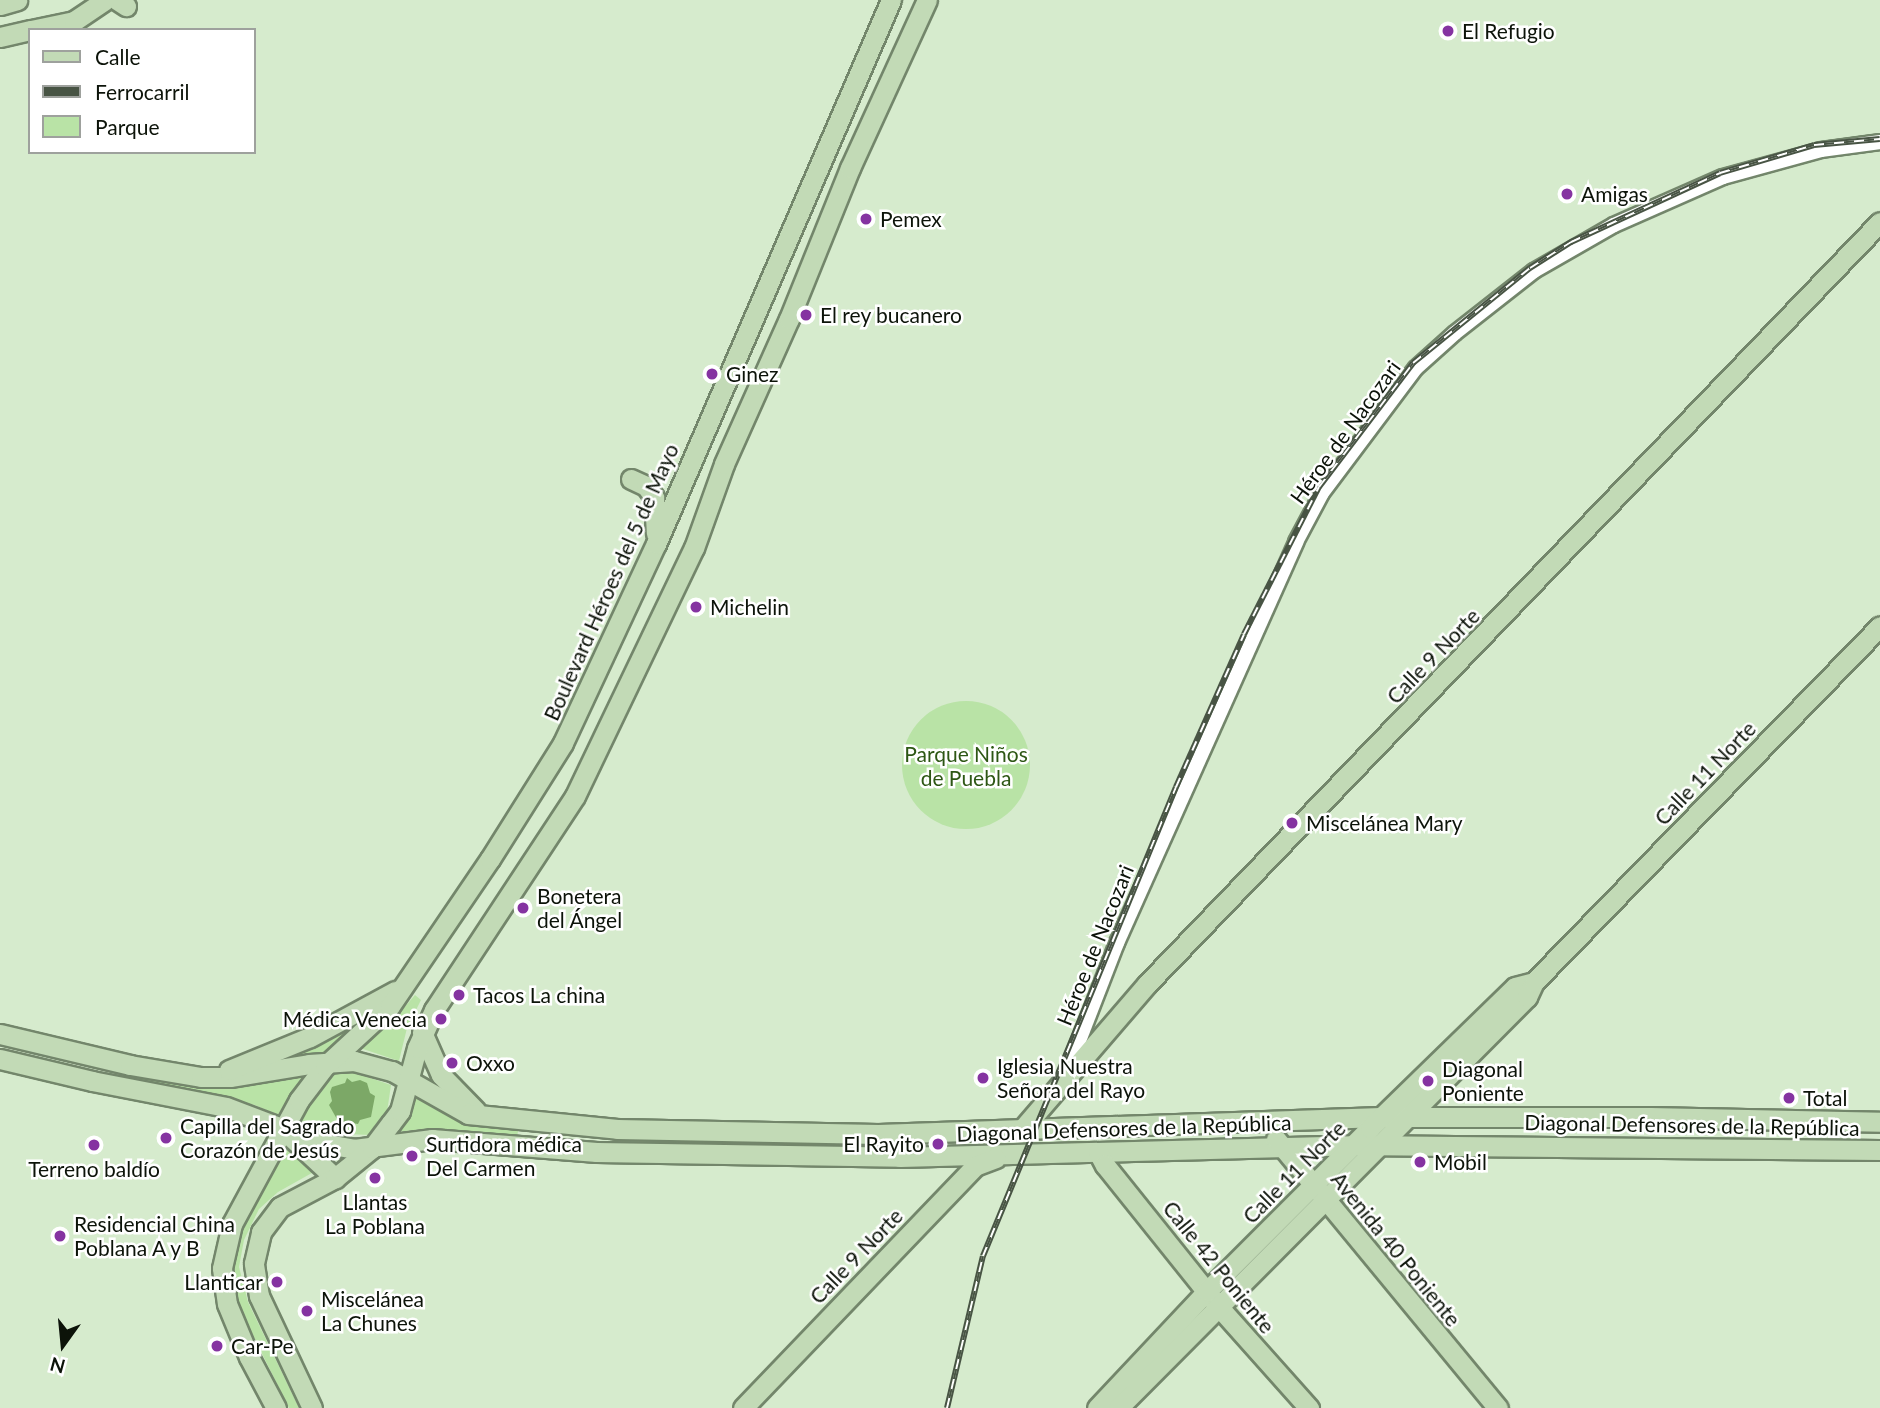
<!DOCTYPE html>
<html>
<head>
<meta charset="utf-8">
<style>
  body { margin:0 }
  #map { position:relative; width:1880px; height:1408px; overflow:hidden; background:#d6ebcd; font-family:Lato,sans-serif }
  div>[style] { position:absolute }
  .green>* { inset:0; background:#b9e3a6 }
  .round { border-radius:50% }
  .water>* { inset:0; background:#7ca867 }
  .roads { filter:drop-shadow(2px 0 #73866b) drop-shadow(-2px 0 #73866b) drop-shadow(0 2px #73866b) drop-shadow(0 -2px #73866b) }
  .minor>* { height:14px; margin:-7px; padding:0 7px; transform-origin:7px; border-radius:7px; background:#fff }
  .major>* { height:19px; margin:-9.5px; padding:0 9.5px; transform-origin:9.5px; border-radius:9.5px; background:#c2dab6 }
  .rail>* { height:6px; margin-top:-3px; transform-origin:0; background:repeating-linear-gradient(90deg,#fff 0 10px,#485444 0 20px); box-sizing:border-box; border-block:2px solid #485444 }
  .dots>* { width:19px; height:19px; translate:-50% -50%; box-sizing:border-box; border:4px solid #fff; border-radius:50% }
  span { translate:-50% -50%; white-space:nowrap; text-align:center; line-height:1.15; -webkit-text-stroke:5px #fff; paint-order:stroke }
  .poi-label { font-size:21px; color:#0c1309 }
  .left { translate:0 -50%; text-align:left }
  .right { translate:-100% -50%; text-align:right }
  .street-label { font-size:21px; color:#0c1309 }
  .park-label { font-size:21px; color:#2d5714 }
  .legend { position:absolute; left:28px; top:28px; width:228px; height:126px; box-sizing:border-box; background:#fff; border:2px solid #9ea19d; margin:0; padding:9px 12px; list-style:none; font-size:21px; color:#0c1309 }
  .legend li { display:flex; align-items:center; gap:14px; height:35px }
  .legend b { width:35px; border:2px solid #9ea19d }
  .north { position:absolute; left:28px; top:1310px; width:70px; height:70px; -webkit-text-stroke:5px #fff; paint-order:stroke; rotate:195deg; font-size:19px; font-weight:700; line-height:28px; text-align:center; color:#0c1309 }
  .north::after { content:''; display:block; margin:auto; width:24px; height:32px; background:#0c1309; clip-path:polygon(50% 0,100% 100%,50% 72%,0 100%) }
</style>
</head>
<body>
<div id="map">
  <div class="green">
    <div class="round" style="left:902px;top:701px;width:128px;height:128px"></div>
    <div style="clip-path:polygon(415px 995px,421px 1000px,407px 1028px,399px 1061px,360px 1048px,396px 1017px)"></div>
    <div style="clip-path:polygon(379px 1005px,327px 1053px,251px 1068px)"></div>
    <div style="clip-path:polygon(129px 1072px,211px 1087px,250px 1086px,304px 1075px,279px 1116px,255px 1105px,128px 1078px)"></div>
    <div style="clip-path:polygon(353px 1072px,391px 1085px,387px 1112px,377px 1130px,370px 1135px,346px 1134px,299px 1120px,320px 1086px,336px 1073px)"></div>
    <div style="clip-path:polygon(413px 1092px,472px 1123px,518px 1131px,517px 1138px,432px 1128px,397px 1132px)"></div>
    <div style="clip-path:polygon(289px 1138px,319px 1169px,278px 1192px,259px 1209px,244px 1240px,239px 1267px,248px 1302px,299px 1408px,289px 1408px,233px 1295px,231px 1255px,252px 1206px)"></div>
  </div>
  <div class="water">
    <div style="clip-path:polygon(347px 1078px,352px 1082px,360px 1080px,367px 1083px,370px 1093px,375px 1096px,371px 1117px,360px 1120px,358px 1124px,338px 1121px,329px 1105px,332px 1101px,330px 1092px,332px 1087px,345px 1083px)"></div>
  </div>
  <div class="roads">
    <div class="minor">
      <div style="left:1067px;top:1072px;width:138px;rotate:-68.8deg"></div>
      <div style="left:1117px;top:943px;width:439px;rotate:-65.9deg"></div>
      <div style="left:1296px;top:542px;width:55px;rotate:-62deg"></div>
      <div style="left:1322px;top:493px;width:156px;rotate:-53.1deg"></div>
      <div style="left:1416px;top:368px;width:52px;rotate:-41.9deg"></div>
      <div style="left:1455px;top:333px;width:100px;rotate:-38.1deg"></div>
      <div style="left:1534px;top:271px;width:92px;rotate:-29.9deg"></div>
      <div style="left:1614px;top:225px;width:119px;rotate:-23.8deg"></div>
      <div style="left:1723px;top:177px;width:102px;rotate:-15.4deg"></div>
      <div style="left:1821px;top:150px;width:60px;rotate:-7.7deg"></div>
    </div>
    <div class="major">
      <div style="left:117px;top:0;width:11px;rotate:34deg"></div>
      <div style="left:0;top:5px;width:18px;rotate:-16deg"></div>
      <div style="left:31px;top:30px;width:44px;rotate:-11.8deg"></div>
      <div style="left:74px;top:21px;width:37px;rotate:-34deg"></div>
      <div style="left:0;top:37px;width:31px;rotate:-13deg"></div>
      <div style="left:631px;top:479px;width:17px;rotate:25deg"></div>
      <div style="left:646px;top:486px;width:14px;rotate:54deg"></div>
      <div style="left:654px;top:497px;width:36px;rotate:87deg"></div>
      <div style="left:422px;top:1032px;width:47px;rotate:66.2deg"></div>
      <div style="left:441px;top:1075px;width:50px;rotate:45.8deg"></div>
      <div style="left:0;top:1034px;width:134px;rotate:13.4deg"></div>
      <div style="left:130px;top:1065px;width:72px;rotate:9.6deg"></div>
      <div style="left:201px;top:1077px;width:29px"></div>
      <div style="left:230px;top:1077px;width:80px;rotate:-9.3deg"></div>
      <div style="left:309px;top:1064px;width:45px;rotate:-3.8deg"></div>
      <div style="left:354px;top:1061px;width:39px;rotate:15deg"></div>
      <div style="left:392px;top:1071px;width:87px;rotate:29.5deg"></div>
      <div style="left:468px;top:1114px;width:150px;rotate:5.7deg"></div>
      <div style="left:617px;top:1129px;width:261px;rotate:1.1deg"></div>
      <div style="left:878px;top:1134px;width:503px;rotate:-1.94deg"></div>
      <div style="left:1381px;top:1117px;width:269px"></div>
      <div style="left:1650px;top:1117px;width:230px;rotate:1.2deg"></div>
      <div style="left:0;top:1059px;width:95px;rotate:13.4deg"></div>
      <div style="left:92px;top:1081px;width:136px;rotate:11deg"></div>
      <div style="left:226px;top:1107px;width:102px;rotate:20.8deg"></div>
      <div style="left:321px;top:1143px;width:34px;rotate:10deg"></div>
      <div style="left:354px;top:1149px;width:79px;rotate:-7.3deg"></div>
      <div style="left:432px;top:1139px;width:165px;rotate:4.5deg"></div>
      <div style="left:596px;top:1152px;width:304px;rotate:0.9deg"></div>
      <div style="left:900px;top:1157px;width:453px;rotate:-1.5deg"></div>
      <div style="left:1353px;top:1145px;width:527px;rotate:0.54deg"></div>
      <div style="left:229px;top:1070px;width:87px;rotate:-22.2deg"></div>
      <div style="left:310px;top:1037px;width:97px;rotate:-28.4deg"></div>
      <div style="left:1024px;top:1127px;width:189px;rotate:-49.3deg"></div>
      <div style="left:1147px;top:984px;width:1057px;rotate:-46.11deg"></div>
      <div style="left:290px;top:1136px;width:62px;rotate:43deg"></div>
      <div style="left:1276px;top:1139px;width:349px;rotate:50.5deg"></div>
      <div style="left:1098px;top:1152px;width:15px;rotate:62deg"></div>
      <div style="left:1105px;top:1165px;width:181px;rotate:51.3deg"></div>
      <div style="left:1218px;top:1306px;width:137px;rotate:48.3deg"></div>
      <div style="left:276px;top:1408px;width:58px;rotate:-117.9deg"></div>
      <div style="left:249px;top:1357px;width:57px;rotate:-112.5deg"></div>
      <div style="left:227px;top:1304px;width:36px;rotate:-98deg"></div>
      <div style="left:222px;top:1268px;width:45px;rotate:-77.2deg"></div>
      <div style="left:232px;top:1224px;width:141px;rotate:-61.6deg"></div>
      <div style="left:299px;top:1100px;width:43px;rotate:-52.6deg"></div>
      <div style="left:325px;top:1066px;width:88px;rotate:-42.7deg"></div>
      <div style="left:390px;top:1006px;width:178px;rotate:-55.8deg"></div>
      <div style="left:490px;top:859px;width:137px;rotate:-57.8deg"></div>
      <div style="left:563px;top:743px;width:220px;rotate:-65deg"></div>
      <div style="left:656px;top:544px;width:593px;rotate:-66.64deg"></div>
      <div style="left:312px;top:1408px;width:124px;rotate:-115.3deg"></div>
      <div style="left:259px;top:1296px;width:33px;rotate:-99deg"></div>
      <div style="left:254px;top:1263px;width:32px;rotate:-77deg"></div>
      <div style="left:261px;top:1232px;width:31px;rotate:-53deg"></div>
      <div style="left:280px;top:1207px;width:62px;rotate:-27.8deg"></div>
      <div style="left:335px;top:1178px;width:48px;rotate:-39deg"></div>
      <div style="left:372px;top:1148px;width:31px;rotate:-53deg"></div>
      <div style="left:391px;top:1123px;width:15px;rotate:-53deg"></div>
      <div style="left:400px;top:1111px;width:65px;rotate:-74.9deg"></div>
      <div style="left:417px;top:1048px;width:42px;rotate:-65.9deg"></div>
      <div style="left:434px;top:1010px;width:256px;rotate:-56.6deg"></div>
      <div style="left:575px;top:796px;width:275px;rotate:-64.4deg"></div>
      <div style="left:694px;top:548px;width:89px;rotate:-70.3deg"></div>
      <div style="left:724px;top:464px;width:159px;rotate:-65.9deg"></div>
      <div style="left:789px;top:319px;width:163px;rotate:-68deg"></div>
      <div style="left:850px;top:168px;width:185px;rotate:-65.4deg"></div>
      <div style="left:743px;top:1408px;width:335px;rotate:-46.2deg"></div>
      <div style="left:975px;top:1166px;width:22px;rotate:-21deg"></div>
      <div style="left:1097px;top:1408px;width:161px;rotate:-46.8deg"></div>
      <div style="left:1207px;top:1291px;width:231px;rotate:-45deg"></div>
      <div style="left:1370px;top:1128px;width:202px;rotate:-44.2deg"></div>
      <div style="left:1515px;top:987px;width:20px;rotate:-15deg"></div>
      <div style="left:1118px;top:1408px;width:580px;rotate:-45.14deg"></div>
      <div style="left:1527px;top:997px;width:17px;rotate:-65deg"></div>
      <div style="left:1534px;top:982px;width:496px;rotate:-45.8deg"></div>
    </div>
  </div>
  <div class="rail">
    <div style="left:947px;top:1408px;width:156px;rotate:-76.7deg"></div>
    <div style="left:983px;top:1256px;width:507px;rotate:-67.63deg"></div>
    <div style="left:1176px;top:787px;width:167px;rotate:-66deg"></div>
    <div style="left:1244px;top:634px;width:165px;rotate:-63deg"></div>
    <div style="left:1319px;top:487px;width:156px;rotate:-52.8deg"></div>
    <div style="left:1413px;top:363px;width:151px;rotate:-39.1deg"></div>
    <div style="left:1530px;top:268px;width:49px;rotate:-32.4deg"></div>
    <div style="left:1571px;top:242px;width:164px;rotate:-24.8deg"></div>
    <div style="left:1720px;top:173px;width:98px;rotate:-16.6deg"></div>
    <div style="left:1814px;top:145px;width:66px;rotate:-5.2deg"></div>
  </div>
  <div class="dots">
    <div style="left:1448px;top:31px;background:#8533a1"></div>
    <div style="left:1567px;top:194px;background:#8533a1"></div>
    <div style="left:866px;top:219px;background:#8533a1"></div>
    <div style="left:806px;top:315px;background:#8533a1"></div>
    <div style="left:712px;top:374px;background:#8533a1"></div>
    <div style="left:696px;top:607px;background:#8533a1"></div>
    <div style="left:1292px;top:823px;background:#8533a1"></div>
    <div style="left:523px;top:908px;background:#8533a1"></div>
    <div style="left:459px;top:995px;background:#8533a1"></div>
    <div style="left:441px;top:1019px;background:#8533a1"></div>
    <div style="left:452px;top:1063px;background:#8533a1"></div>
    <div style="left:983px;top:1078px;background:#8533a1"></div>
    <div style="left:1428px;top:1081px;background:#8533a1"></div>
    <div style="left:1789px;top:1098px;background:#8533a1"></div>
    <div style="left:166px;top:1138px;background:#8533a1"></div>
    <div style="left:938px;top:1144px;background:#8533a1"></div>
    <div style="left:94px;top:1145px;background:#8533a1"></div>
    <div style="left:412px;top:1156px;background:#8533a1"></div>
    <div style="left:1420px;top:1162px;background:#8533a1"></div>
    <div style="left:375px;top:1178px;background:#8533a1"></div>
    <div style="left:60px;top:1236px;background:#8533a1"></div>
    <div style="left:277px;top:1282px;background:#8533a1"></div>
    <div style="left:307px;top:1311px;background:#8533a1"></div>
    <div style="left:217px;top:1346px;background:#8533a1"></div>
  </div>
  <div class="poi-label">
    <span class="left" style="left:1462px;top:31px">El Refugio</span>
    <span class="left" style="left:1581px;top:194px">Amigas</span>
    <span class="left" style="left:880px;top:219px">Pemex</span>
    <span class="left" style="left:820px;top:315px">El rey bucanero</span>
    <span class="left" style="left:726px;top:374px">Ginez</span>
    <span class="left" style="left:710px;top:607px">Michelin</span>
    <span class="left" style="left:1306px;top:823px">Miscelánea Mary</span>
    <span class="left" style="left:537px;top:908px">Bonetera<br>del Ángel</span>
    <span class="left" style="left:473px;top:995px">Tacos La china</span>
    <span class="right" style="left:427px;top:1019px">Médica Venecia</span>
    <span class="left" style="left:466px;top:1063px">Oxxo</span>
    <span class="left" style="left:997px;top:1078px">Iglesia Nuestra<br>Señora del Rayo</span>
    <span class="left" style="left:1442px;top:1081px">Diagonal<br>Poniente</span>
    <span class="left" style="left:1803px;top:1098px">Total</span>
    <span class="left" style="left:180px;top:1138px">Capilla del Sagrado<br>Corazón de Jesús</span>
    <span class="left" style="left:426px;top:1156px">Surtidora médica<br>Del Carmen</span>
    <span class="right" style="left:924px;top:1144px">El Rayito</span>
    <span class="left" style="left:1434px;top:1162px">Mobil</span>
    <span style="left:94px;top:1169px">Terreno baldío</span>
    <span style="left:375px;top:1214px">Llantas<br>La Poblana</span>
    <span class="left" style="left:74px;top:1236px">Residencial China<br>Poblana A y B</span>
    <span class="right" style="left:263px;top:1282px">Llanticar</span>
    <span class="left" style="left:321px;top:1311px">Miscelánea<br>La Chunes</span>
    <span class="left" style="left:231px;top:1346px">Car-Pe</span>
  </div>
  <div class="street-label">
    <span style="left:1345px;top:432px;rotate:-54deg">Héroe de Nacozari</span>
    <span style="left:611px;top:582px;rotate:-66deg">Boulevard Héroes del 5 de Mayo</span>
    <span style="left:1433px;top:656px;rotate:-46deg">Calle 9 Norte</span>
    <span style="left:1705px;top:773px;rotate:-46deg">Calle 11 Norte</span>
    <span style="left:1095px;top:945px;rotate:-68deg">Héroe de Nacozari</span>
    <span style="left:1692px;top:1125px;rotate:1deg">Diagonal Defensores de la República</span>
    <span style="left:1124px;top:1128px;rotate:-2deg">Diagonal Defensores de la República</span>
    <span style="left:1294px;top:1172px;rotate:-45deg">Calle 11 Norte</span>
    <span style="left:1396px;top:1249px;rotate:51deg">Avenida 40 Poniente</span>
    <span style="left:856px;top:1256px;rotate:-46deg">Calle 9 Norte</span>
    <span style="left:1219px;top:1267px;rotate:51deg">Calle 42 Poniente</span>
  </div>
  <div class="park-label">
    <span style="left:966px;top:766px">Parque Niños<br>de Puebla</span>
  </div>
  <ul class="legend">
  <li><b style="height:9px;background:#c2dab6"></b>Calle</li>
  <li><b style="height:9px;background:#485444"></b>Ferrocarril</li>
  <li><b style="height:19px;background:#b9e3a6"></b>Parque</li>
  </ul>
  <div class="north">N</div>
</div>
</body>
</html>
